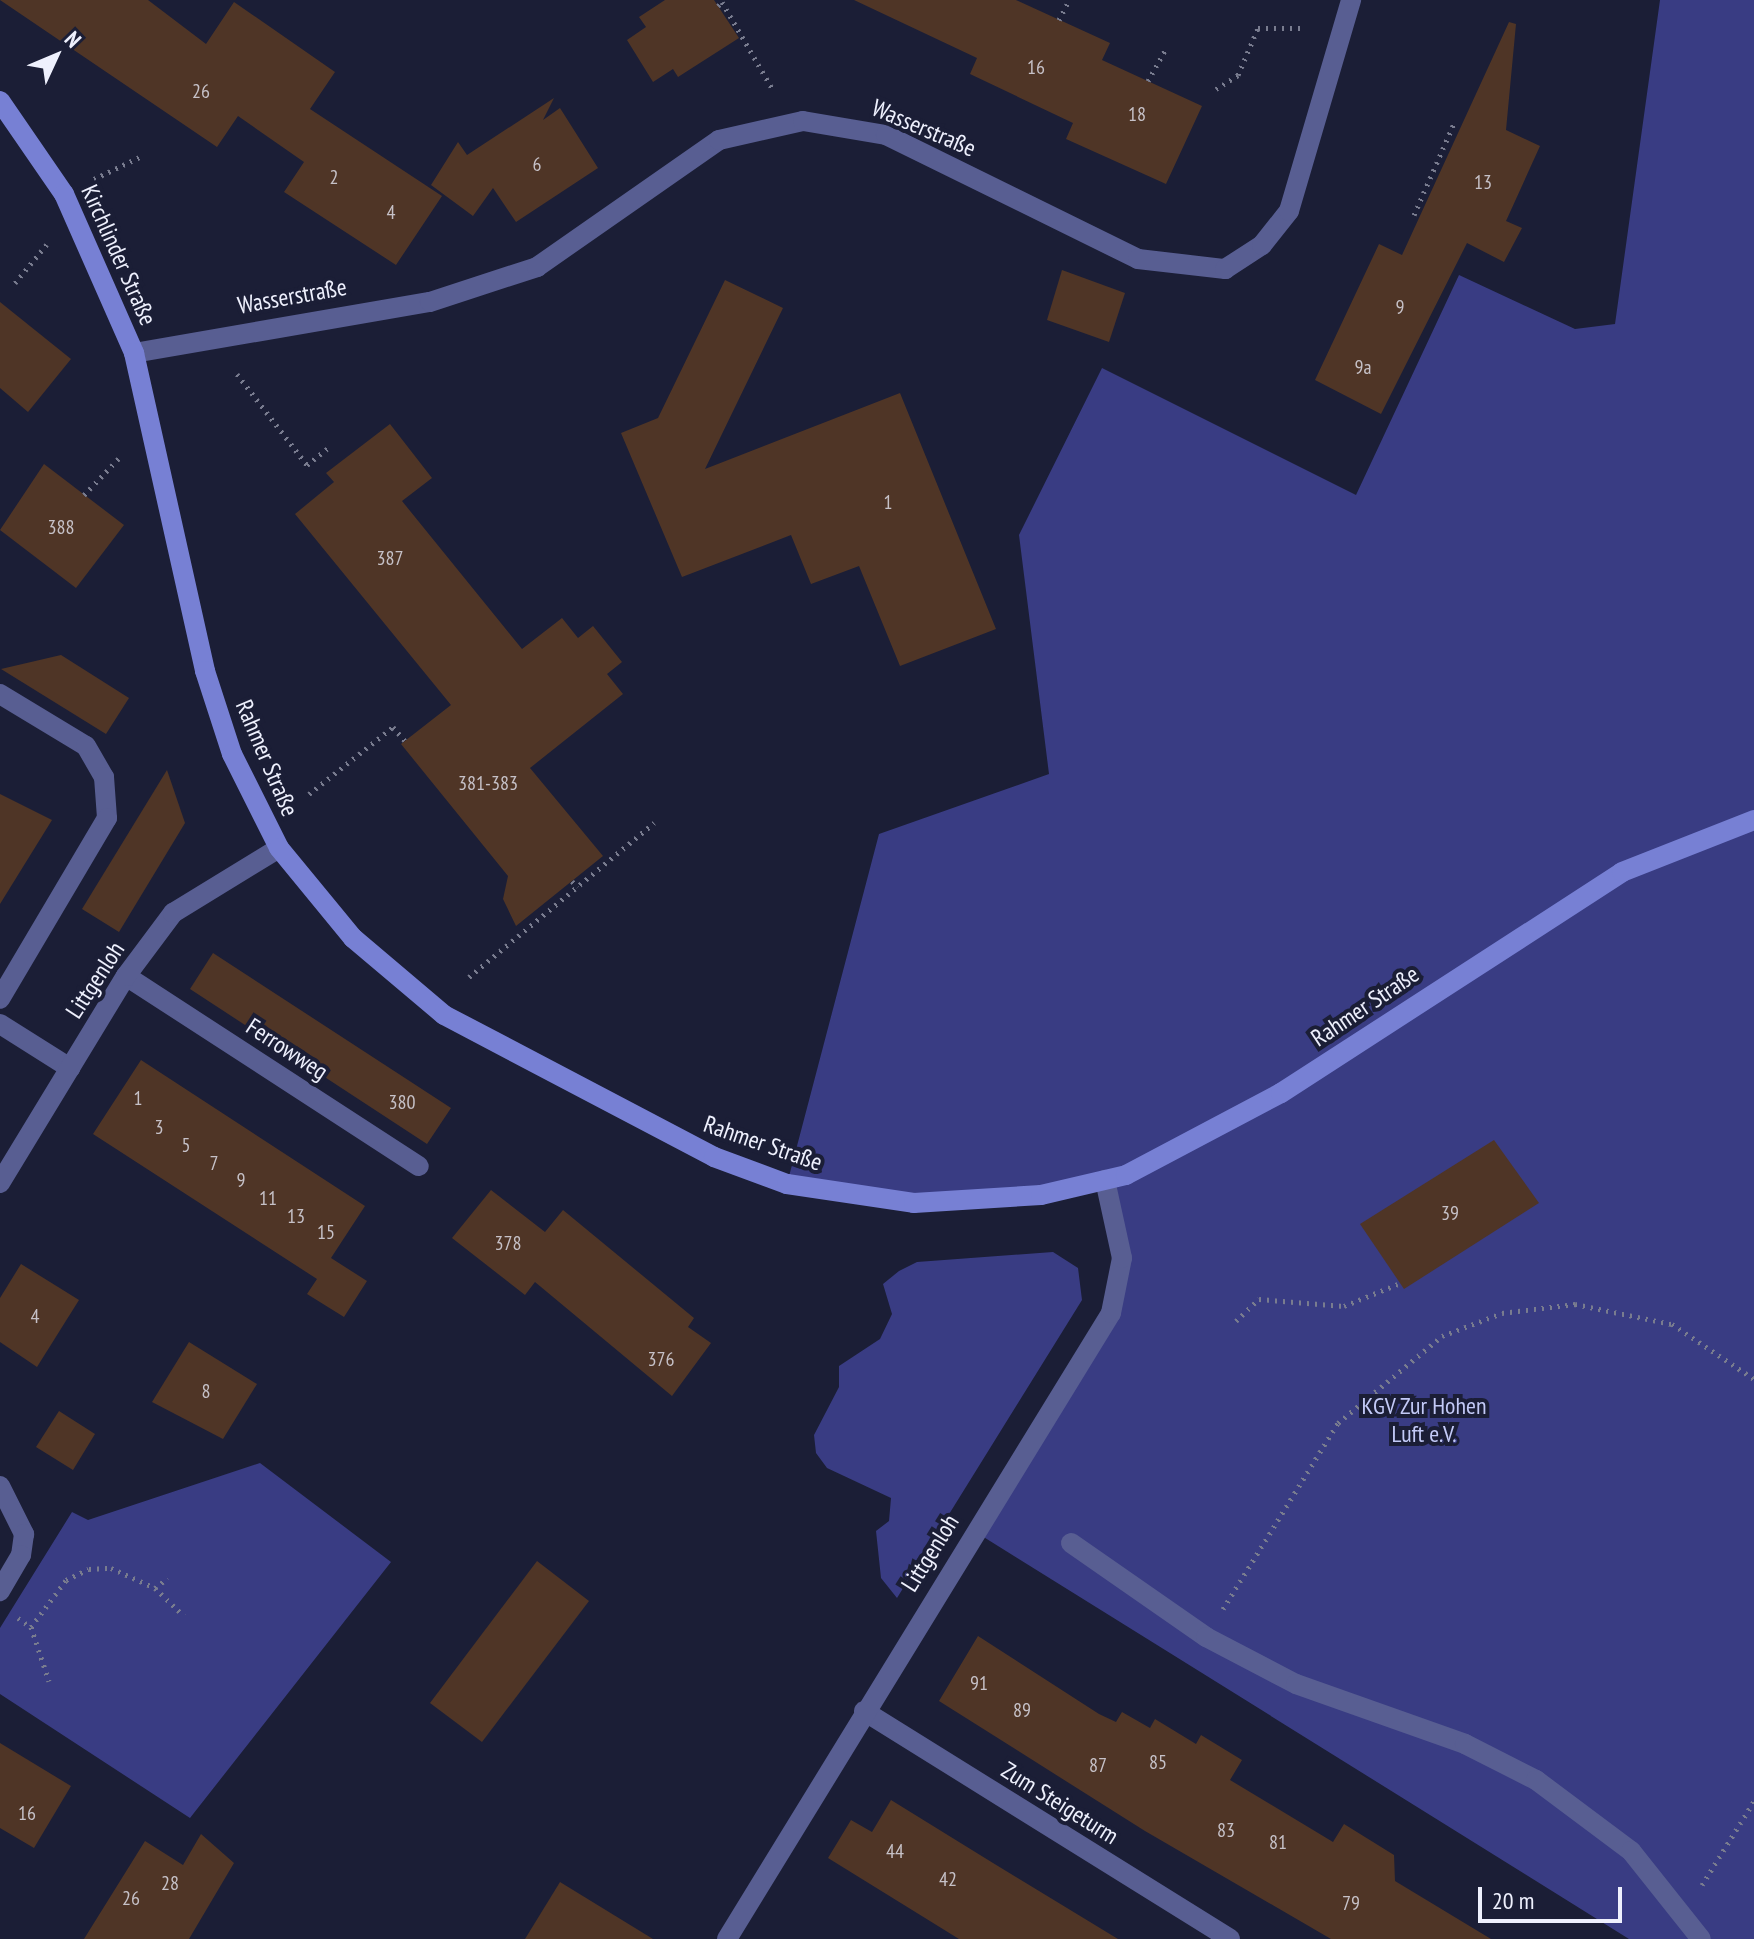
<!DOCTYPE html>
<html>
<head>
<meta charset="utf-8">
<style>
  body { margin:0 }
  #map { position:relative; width:1754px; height:1939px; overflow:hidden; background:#1b1e36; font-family:"PT Sans Narrow",sans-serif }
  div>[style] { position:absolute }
  .green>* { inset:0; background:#393c83 }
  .building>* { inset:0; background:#4f3526 }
  .path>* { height:5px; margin-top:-2.5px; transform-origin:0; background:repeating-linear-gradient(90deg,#797c8f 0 2px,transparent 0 8px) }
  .service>* { height:20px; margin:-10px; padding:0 10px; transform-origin:10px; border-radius:10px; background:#585e92 }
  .minor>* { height:20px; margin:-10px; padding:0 10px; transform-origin:10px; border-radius:10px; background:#585e92 }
  .secondary>* { height:20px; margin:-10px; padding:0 10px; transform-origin:10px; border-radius:10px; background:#7780d4 }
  span { translate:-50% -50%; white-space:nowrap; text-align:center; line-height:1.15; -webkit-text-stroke:8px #1b1e36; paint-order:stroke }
  .number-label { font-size:20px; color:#c6c1c7 }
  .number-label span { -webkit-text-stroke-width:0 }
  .street-label { font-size:24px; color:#eef0fd }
  .park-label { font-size:24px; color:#c3caf7 }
  .north { position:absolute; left:16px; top:16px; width:80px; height:80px; -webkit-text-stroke:6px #1b1e36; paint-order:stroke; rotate:46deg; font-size:22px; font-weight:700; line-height:32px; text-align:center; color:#eef0fd }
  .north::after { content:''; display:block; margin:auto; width:28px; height:36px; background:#eef0fd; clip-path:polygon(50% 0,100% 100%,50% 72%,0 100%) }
  .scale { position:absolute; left:1478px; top:1887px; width:144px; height:36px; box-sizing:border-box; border:4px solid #eef0fd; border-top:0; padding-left:10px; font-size:24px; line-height:28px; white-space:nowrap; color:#eef0fd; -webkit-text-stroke:6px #1b1e36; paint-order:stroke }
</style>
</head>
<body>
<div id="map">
  <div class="green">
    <div style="clip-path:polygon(1660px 0,1754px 0,1754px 1939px,1629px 1939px,974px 1531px,1111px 1313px,1122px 1258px,1110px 1184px,985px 1201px,787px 1184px,879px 834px,1049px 774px,1019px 535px,1102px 368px,1356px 495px,1459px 275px,1575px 329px,1615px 324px)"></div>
    <div style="clip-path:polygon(1053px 1252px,1078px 1268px,1082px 1300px,897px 1598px,881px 1578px,876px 1531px,889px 1521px,891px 1498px,827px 1468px,816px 1453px,814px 1435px,839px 1387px,839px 1366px,880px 1339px,892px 1314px,883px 1284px,899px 1271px,917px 1262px)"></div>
    <div style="clip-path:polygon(260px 1463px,391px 1562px,190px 1818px,0 1694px,0 1628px,72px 1512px,88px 1520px)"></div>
  </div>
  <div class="building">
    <div style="clip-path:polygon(0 0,148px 0,206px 44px,234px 2px,335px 72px,310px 109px,442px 196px,396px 265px,284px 192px,304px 162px,238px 116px,217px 147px)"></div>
    <div style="clip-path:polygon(665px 0,714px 0,739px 38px,678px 77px,673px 69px,653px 82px,627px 40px,646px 27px,639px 17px)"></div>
    <div style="clip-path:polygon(854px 0,1016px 0,1110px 43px,1102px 60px,1202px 106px,1166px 184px,1066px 139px,1073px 123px,970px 74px,977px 58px)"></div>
    <div style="clip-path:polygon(1509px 22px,1516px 24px,1506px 130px,1540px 146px,1506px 221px,1522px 228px,1504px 262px,1467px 243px,1381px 414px,1315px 380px,1379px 244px,1402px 255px)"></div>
    <div style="clip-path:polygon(554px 98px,543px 120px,560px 108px,598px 168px,516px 222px,493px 188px,473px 216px,431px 185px,458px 142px,467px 155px)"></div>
    <div style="clip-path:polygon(1062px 270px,1125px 293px,1109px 342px,1047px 320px)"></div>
    <div style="clip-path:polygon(725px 280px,783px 308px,705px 469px,900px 393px,996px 629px,900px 666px,859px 566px,811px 584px,791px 535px,682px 577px,621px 433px,658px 418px)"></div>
    <div style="clip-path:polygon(0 302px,71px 359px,28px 412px,0 388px)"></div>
    <div style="clip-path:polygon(390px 424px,432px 478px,402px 501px,522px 649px,562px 618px,578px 638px,593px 626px,622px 662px,607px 674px,623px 694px,530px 768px,603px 856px,516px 926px,503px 899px,508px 876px,401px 744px,451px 705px,295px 514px,334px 482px,326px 473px)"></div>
    <div style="clip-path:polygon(44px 464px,124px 525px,76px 588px,0 530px)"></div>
    <div style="clip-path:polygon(61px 655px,129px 698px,106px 734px,1px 669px)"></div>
    <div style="clip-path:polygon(167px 770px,185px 823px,119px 932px,82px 909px)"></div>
    <div style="clip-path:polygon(0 794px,52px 820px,0 904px)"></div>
    <div style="clip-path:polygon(213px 953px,451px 1108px,427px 1144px,190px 989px)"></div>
    <div style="clip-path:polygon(141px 1060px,365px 1206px,331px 1258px,367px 1281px,344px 1317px,307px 1294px,317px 1279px,93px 1134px)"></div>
    <div style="clip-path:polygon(1494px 1140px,1539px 1203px,1404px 1289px,1360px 1224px)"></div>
    <div style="clip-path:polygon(491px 1190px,545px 1232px,563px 1210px,694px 1318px,688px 1327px,711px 1343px,672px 1396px,535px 1282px,525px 1295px,452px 1238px)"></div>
    <div style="clip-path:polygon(21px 1264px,79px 1300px,37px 1367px,0 1342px,0 1298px)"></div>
    <div style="clip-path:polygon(189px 1342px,257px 1384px,223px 1439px,152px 1402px)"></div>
    <div style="clip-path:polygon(59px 1411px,95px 1434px,73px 1470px,36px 1447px)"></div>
    <div style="clip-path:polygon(537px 1561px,589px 1601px,482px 1742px,430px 1703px)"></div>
    <div style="clip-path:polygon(978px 1636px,1099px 1714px,1116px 1722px,1122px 1712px,1150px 1728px,1155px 1719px,1196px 1744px,1201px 1735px,1242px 1760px,1230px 1780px,1333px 1842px,1344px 1824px,1394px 1855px,1395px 1881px,1491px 1939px,1331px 1939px,1145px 1831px,939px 1701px)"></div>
    <div style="clip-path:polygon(0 1743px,71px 1786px,34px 1848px,0 1828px)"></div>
    <div style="clip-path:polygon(891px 1800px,993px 1863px,1118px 1939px,959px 1939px,828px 1858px,851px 1820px,872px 1832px)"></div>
    <div style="clip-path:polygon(201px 1834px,234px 1863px,189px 1939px,84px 1939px,145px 1841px,183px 1865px)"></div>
    <div style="clip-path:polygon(560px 1882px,653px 1939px,525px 1939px)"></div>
  </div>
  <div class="path">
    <div style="left:718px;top:6px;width:6px;rotate:-45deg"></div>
    <div style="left:722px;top:2px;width:102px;rotate:59.9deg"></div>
    <div style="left:1059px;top:20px;width:22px;rotate:-63deg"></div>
    <div style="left:1148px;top:81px;width:39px;rotate:-61deg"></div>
    <div style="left:1216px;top:89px;width:26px;rotate:-32deg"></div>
    <div style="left:1238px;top:75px;width:51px;rotate:-66.9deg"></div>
    <div style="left:1258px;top:28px;width:46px"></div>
    <div style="left:94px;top:179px;width:53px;rotate:-25.6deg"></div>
    <div style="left:1414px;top:215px;width:103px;rotate:-66.4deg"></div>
    <div style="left:15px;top:283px;width:50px;rotate:-50.6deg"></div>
    <div style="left:237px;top:374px;width:115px;rotate:52.4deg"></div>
    <div style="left:307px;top:465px;width:28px;rotate:-39deg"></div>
    <div style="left:84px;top:495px;width:54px;rotate:-46.5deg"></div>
    <div style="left:309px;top:794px;width:107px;rotate:-38.6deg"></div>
    <div style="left:393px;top:727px;width:18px;rotate:49deg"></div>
    <div style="left:572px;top:881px;width:8px;rotate:50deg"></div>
    <div style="left:469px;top:977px;width:241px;rotate:-39.8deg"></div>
    <div style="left:1236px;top:1321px;width:32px;rotate:-44deg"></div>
    <div style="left:1259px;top:1299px;width:85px;rotate:4.7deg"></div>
    <div style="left:1344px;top:1306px;width:58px;rotate:-22.2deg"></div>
    <div style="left:155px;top:1588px;width:16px;rotate:-38deg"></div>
    <div style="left:1223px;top:1609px;width:219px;rotate:-58.3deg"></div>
    <div style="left:1338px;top:1423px;width:136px;rotate:-39.9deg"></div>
    <div style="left:1442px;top:1336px;width:64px;rotate:-21deg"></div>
    <div style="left:1502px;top:1313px;width:74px;rotate:-7deg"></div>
    <div style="left:1575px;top:1304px;width:99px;rotate:11.7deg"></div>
    <div style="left:1672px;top:1324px;width:99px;rotate:33.9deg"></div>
    <div style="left:18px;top:1618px;width:16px;rotate:35deg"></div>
    <div style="left:31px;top:1627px;width:57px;rotate:71.6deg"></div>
    <div style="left:31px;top:1627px;width:59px;rotate:-53.3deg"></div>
    <div style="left:66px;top:1580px;width:25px;rotate:-26deg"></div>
    <div style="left:89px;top:1569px;width:22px;rotate:-3deg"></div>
    <div style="left:111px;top:1568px;width:48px;rotate:24.4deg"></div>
    <div style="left:155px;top:1588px;width:40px;rotate:44deg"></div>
    <div style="left:1702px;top:1885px;width:99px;rotate:-58.2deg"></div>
  </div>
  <div class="service">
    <div style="left:1071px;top:1543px;width:165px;rotate:34.8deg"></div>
    <div style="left:1206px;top:1637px;width:102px;rotate:27.6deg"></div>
    <div style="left:1296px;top:1684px;width:179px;rotate:19.5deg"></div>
    <div style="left:1465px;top:1744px;width:80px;rotate:26.9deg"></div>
    <div style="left:1536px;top:1780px;width:119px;rotate:36.8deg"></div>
    <div style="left:1631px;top:1851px;width:112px;rotate:51.5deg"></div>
  </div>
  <div class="minor">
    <div style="left:134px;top:353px;width:300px;rotate:-9.8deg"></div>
    <div style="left:430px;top:302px;width:113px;rotate:-18.1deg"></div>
    <div style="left:537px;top:267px;width:222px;rotate:-34.9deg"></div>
    <div style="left:719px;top:140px;width:86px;rotate:-12.7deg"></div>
    <div style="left:803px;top:121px;width:84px;rotate:9.6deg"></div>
    <div style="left:886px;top:135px;width:281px;rotate:26.2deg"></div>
    <div style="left:1138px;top:259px;width:88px;rotate:6.6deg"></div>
    <div style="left:1225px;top:269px;width:44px;rotate:-33deg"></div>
    <div style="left:1262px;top:245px;width:43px;rotate:-51.5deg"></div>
    <div style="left:1289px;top:211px;width:220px;rotate:-73.6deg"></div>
    <div style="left:0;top:694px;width:100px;rotate:31.2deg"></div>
    <div style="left:86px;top:746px;width:36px;rotate:60deg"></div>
    <div style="left:104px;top:777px;width:41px;rotate:85.8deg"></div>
    <div style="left:107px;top:818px;width:210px;rotate:120.6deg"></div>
    <div style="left:126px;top:976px;width:349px;rotate:33deg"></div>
    <div style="left:0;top:1024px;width:83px;rotate:32.2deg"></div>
    <div style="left:0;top:1183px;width:242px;rotate:-58.7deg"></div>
    <div style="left:126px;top:976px;width:79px;rotate:-53.3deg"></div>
    <div style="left:173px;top:913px;width:124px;rotate:-31.5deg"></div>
    <div style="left:0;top:1486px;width:54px;rotate:63.4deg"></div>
    <div style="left:24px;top:1534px;width:21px;rotate:98deg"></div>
    <div style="left:21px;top:1555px;width:42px;rotate:120.3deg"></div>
    <div style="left:864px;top:1711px;width:431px;rotate:31.9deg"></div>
    <div style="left:727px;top:1939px;width:734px;rotate:-58.47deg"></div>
    <div style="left:1111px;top:1313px;width:56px;rotate:-78.7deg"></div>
    <div style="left:1122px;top:1258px;width:80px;rotate:-102.3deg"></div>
  </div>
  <div class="secondary">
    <div style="left:0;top:101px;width:113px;rotate:55.5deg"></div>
    <div style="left:64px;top:194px;width:174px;rotate:66.2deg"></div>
    <div style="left:134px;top:353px;width:326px;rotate:77.4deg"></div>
    <div style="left:205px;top:671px;width:87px;rotate:72deg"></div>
    <div style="left:232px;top:754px;width:105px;rotate:63.4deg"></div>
    <div style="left:279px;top:848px;width:117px;rotate:50.6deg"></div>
    <div style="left:353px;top:938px;width:119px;rotate:40.2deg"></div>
    <div style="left:444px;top:1015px;width:305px;rotate:27.7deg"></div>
    <div style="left:714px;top:1157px;width:78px;rotate:20.3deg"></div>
    <div style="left:787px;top:1184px;width:128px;rotate:8.5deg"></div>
    <div style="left:914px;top:1203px;width:127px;rotate:-3.6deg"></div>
    <div style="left:1041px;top:1195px;width:87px;rotate:-13.2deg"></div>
    <div style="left:1126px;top:1175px;width:175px;rotate:-27.9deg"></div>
    <div style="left:1281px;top:1093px;width:406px;rotate:-32.9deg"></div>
    <div style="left:1622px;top:872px;width:142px;rotate:-21.5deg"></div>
  </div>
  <div class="number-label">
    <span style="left:1036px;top:67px">16</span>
    <span style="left:201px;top:91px">26</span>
    <span style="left:1137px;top:114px">18</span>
    <span style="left:537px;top:164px">6</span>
    <span style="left:334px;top:177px">2</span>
    <span style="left:1483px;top:182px">13</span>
    <span style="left:391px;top:212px">4</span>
    <span style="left:1400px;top:307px">9</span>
    <span style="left:1363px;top:367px">9a</span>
    <span style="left:888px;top:502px">1</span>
    <span style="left:61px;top:527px">388</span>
    <span style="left:390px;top:558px">387</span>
    <span style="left:488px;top:783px">381-383</span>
    <span style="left:138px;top:1098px">1</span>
    <span style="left:402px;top:1102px">380</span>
    <span style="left:159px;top:1127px">3</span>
    <span style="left:186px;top:1145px">5</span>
    <span style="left:214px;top:1163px">7</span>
    <span style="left:241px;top:1180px">9</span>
    <span style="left:268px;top:1198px">11</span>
    <span style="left:1450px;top:1213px">39</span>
    <span style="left:296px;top:1216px">13</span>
    <span style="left:326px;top:1232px">15</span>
    <span style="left:508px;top:1243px">378</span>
    <span style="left:35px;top:1316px">4</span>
    <span style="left:661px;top:1359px">376</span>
    <span style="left:206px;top:1391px">8</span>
    <span style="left:979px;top:1683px">91</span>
    <span style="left:1022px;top:1710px">89</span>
    <span style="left:1158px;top:1762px">85</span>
    <span style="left:1098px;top:1765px">87</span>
    <span style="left:27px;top:1813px">16</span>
    <span style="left:1226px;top:1830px">83</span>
    <span style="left:1278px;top:1842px">81</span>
    <span style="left:895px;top:1851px">44</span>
    <span style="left:948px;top:1879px">42</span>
    <span style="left:170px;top:1883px">28</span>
    <span style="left:131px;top:1898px">26</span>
    <span style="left:1351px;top:1903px">79</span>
  </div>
  <div class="street-label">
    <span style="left:924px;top:128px;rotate:23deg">Wasserstraße</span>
    <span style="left:119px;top:255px;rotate:66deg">Kirchlinder Straße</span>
    <span style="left:292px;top:296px;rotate:-10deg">Wasserstraße</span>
    <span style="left:267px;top:758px;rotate:67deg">Rahmer Straße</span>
    <span style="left:95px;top:980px;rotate:-57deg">Littgenloh</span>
    <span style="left:1365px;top:1006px;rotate:-34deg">Rahmer Straße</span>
    <span style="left:287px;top:1049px;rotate:33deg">Ferrowweg</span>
    <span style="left:763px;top:1143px;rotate:19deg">Rahmer Straße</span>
    <span style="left:930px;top:1553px;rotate:-58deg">Littgenloh</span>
    <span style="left:1060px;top:1803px;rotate:32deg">Zum Steigeturm</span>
  </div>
  <div class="park-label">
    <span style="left:1424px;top:1420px">KGV Zur Hohen<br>Luft e.V.</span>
  </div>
  <div class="north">N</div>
  <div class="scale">20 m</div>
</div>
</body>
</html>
